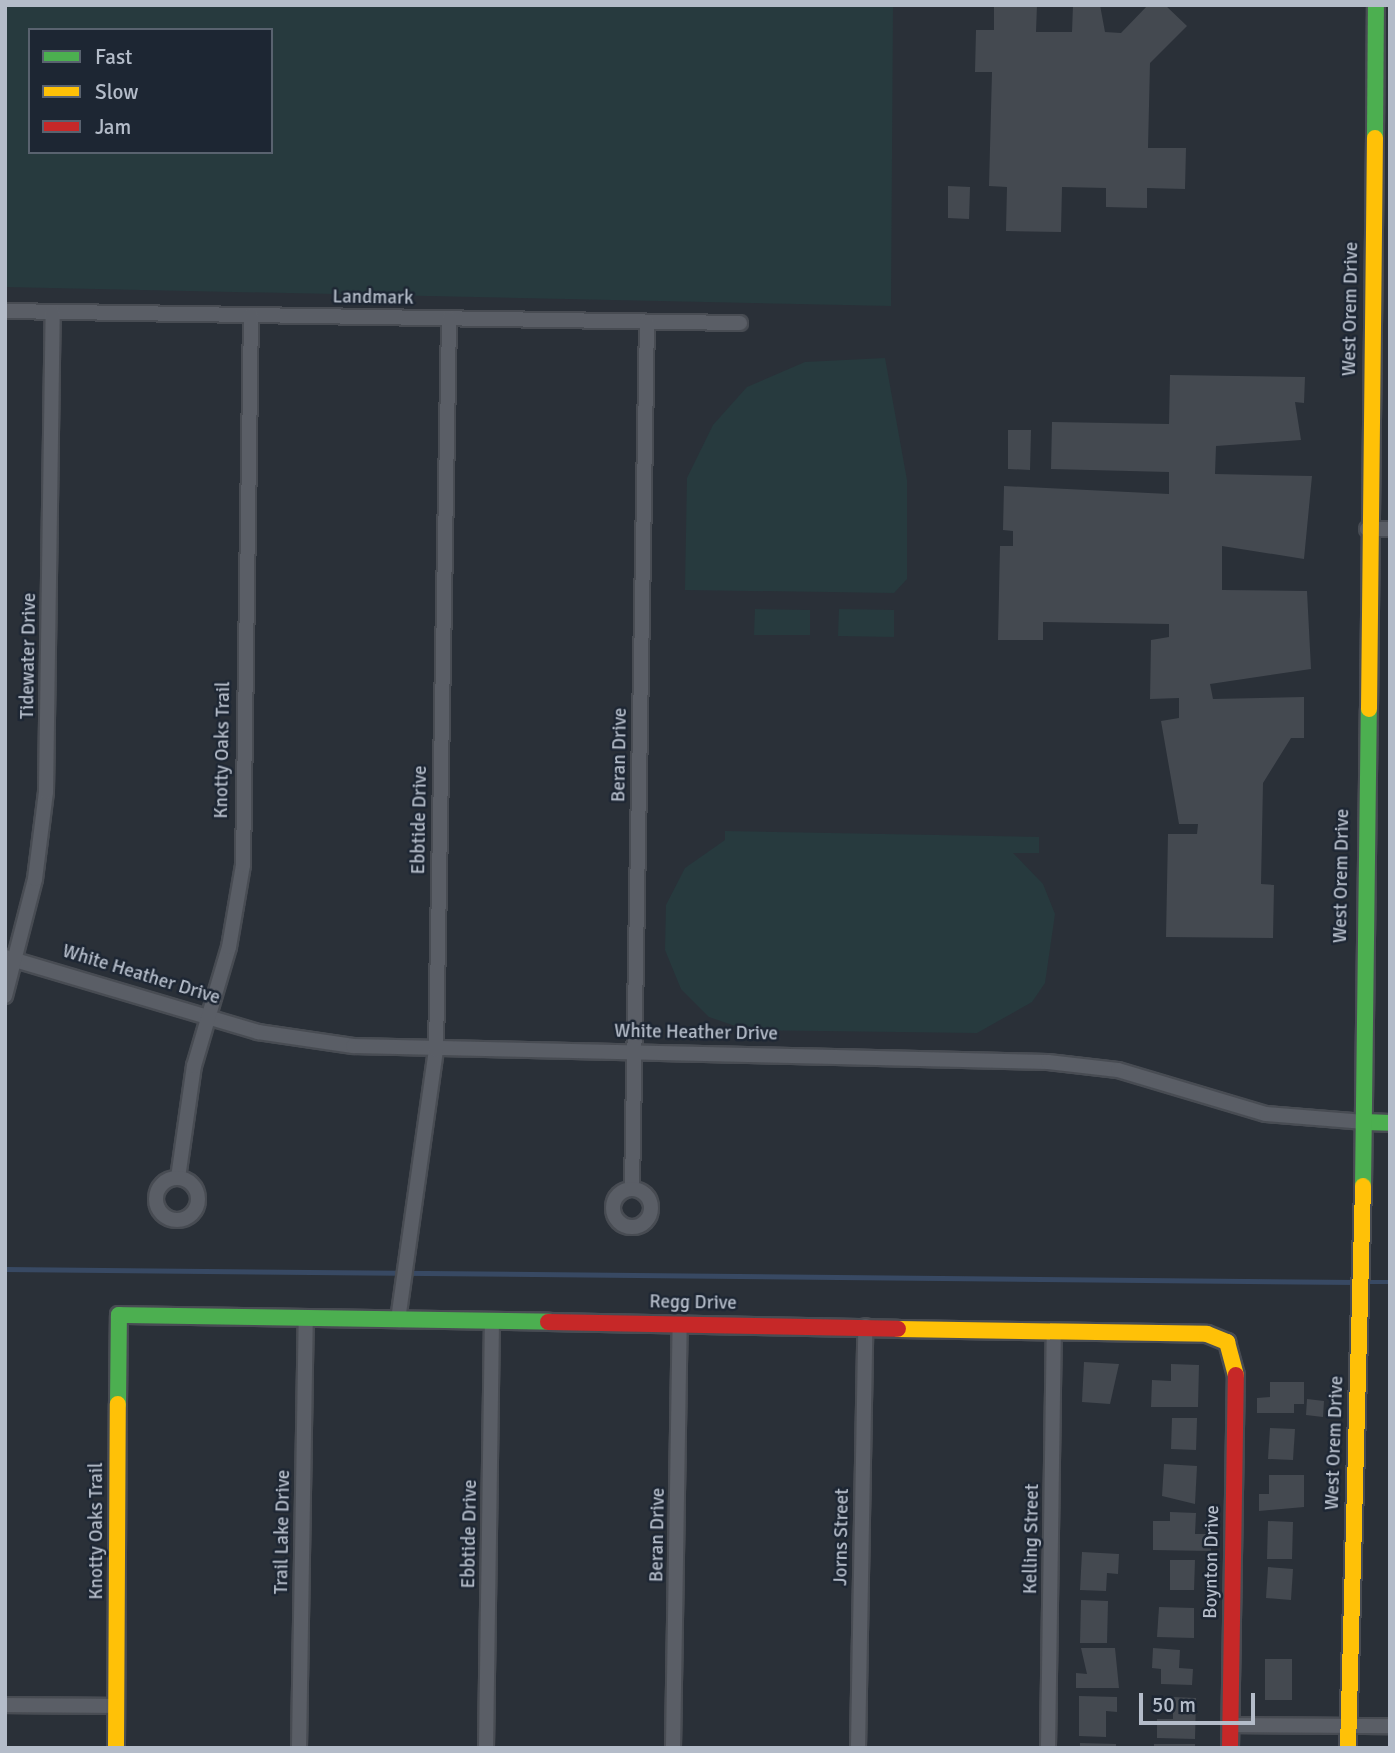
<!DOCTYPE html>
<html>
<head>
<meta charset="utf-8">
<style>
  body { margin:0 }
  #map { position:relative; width:1395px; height:1753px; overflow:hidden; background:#2a3038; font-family:Signika,sans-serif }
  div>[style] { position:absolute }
  .green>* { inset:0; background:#273a3e }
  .stream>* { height:4.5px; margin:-2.25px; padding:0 2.25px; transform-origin:2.25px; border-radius:2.25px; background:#384963 }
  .building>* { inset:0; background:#444950 }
  .roads { filter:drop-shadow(2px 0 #484c53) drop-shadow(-2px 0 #484c53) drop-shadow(0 2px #484c53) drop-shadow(0 -2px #484c53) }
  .street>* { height:14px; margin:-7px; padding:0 7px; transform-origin:7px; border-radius:7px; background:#5a5e66 }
  .street>.ring { margin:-7px; padding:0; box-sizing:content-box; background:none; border:14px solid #5a5e66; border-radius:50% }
  .fast>* { height:16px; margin:-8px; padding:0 8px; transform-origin:8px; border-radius:8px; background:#4caf50 }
  .slow>* { height:16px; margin:-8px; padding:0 8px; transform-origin:8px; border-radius:8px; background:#ffc107 }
  .jam>* { height:16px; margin:-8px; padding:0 8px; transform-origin:8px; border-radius:8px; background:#c62828 }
  span { translate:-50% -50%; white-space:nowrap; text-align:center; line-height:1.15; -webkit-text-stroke:5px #1d2633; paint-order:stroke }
  .street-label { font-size:19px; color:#b4bcc9 }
  .frame { position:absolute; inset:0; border:7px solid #b4bcc9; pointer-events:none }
  .legend { position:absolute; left:28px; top:28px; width:245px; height:126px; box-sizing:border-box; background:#1d2633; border:2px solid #59626f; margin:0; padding:9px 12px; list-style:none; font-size:21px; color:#b4bcc9 }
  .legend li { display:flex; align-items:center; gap:14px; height:35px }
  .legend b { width:35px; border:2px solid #59626f }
  .scale { position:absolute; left:1139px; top:1693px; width:116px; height:32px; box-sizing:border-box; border:4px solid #b4bcc9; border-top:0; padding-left:9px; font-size:21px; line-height:24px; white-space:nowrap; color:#b4bcc9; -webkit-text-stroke:5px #1d2633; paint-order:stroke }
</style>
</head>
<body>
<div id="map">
  <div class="green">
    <div style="clip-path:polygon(evenodd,5px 5px,893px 5px,891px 306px,5px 287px,5px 5px,30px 30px,271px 30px,271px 152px,30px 152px,30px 30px)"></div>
    <div style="clip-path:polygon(885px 358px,907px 480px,907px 579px,894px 593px,685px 590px,687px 478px,713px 425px,747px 387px,805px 362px)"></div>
    <div style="clip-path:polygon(755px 609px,810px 610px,810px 635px,754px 635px)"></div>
    <div style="clip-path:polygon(839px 609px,894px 610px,894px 637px,838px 636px)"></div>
    <div style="clip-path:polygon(725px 831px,1039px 837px,1039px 853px,1013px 853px,1043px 884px,1055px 914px,1045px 983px,1032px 1002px,977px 1033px,747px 1030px,709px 1017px,681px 989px,665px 950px,666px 905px,685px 868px,725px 840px)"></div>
  </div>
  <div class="stream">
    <div style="left:5px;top:1269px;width:1350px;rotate:0.55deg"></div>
    <div style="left:1368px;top:1282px;width:22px"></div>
  </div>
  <div class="building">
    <div style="clip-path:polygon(994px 5px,1037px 5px,1036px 32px,1072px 32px,1073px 5px,1100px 5px,1105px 32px,1121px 33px,1148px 5px,1165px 5px,1187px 26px,1150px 63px,1148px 148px,1186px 148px,1185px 189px,1147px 188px,1147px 208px,1106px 207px,1106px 188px,1062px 187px,1061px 232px,1006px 231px,1007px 187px,989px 186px,992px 72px,975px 72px,976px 30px,994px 30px)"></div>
    <div style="clip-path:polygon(948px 186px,970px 187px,969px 219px,948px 218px)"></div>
    <div style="clip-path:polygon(1170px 375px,1305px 377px,1304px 403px,1295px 402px,1301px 440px,1216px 446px,1215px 474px,1312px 476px,1304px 559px,1222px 546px,1222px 590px,1307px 591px,1311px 669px,1210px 684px,1213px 699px,1304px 697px,1304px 738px,1291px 738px,1263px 783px,1261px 884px,1274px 885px,1273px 938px,1166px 937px,1168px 834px,1197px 834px,1198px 824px,1179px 824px,1161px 721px,1179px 718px,1179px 698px,1150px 699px,1151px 640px,1169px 637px,1169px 624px,1043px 622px,1043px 640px,998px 640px,1000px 546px,1013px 546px,1013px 531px,1003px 530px,1004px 486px,1169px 494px,1169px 472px,1051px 469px,1052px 422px,1169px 424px)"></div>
    <div style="clip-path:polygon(1008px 430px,1031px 430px,1030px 470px,1008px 469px)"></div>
    <div style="clip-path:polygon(1084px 1362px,1119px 1364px,1110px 1404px,1082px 1402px)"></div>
    <div style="clip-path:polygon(1171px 1364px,1199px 1365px,1198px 1407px,1151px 1407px,1152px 1380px,1171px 1381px)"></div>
    <div style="clip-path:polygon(1270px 1382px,1304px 1382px,1304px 1404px,1294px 1404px,1294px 1413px,1257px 1413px,1257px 1398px,1270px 1397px)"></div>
    <div style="clip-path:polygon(1307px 1399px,1324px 1401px,1323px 1417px,1306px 1415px)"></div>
    <div style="clip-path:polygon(1172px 1418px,1197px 1418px,1196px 1450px,1171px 1449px)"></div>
    <div style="clip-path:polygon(1270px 1428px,1295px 1429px,1293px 1460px,1268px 1459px)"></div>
    <div style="clip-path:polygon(1164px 1464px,1197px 1466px,1195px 1504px,1162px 1496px)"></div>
    <div style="clip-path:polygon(1269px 1475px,1304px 1475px,1304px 1507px,1259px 1511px,1259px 1494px,1269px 1494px)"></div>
    <div style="clip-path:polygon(1170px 1512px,1196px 1513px,1195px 1534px,1211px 1534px,1211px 1551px,1153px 1550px,1153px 1521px,1170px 1521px)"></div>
    <div style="clip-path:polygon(1268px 1521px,1293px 1522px,1292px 1559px,1267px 1559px)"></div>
    <div style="clip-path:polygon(1082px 1552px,1119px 1554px,1118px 1574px,1107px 1573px,1106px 1591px,1080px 1590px)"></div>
    <div style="clip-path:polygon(1170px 1560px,1195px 1560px,1194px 1590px,1170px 1590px)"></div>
    <div style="clip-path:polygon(1268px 1567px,1293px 1569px,1291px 1600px,1266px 1598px)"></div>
    <div style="clip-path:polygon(1081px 1600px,1108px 1601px,1107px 1643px,1080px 1643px)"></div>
    <div style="clip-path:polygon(1159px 1607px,1194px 1608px,1194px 1638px,1157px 1637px)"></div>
    <div style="clip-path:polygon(1081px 1648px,1115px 1648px,1119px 1688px,1076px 1688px,1076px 1673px,1087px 1674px)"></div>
    <div style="clip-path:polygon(1153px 1648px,1180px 1650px,1179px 1668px,1193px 1669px,1192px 1685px,1161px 1684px,1161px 1669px,1152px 1668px)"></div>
    <div style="clip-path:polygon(1265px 1659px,1292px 1659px,1292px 1700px,1265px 1700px)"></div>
    <div style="clip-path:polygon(1079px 1696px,1117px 1697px,1117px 1712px,1106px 1711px,1106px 1737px,1079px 1736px)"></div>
    <div style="clip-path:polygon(1173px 1697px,1196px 1698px,1195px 1739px,1157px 1738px,1157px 1719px,1173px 1719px)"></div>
    <div style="clip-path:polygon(1080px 1743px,1116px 1744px,1116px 1748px,1080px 1748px)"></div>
    <div style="clip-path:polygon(1154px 1744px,1195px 1744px,1195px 1748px,1154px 1748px)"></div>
  </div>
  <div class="roads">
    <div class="street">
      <div style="left:5px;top:311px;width:735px;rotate:0.94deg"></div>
      <div style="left:1367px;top:529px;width:23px"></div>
      <div style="left:5px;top:957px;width:264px;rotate:16.5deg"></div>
      <div style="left:258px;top:1032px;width:96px;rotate:8.4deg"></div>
      <div style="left:353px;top:1046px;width:695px;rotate:1.32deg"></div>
      <div style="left:1048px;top:1062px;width:70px;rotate:6.5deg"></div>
      <div style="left:1118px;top:1070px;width:154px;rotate:16.6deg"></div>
      <div style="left:1266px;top:1114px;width:99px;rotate:4.6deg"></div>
      <div style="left:5px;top:996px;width:121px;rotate:-75.6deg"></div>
      <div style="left:35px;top:879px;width:88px;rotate:-82.8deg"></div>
      <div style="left:46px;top:792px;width:480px;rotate:-89.2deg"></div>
      <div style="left:178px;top:1178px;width:113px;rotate:-81.9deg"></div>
      <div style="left:194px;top:1066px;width:124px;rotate:-73.6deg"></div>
      <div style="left:229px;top:947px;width:83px;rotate:-80.3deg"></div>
      <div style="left:243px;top:865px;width:550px;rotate:-89.17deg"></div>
      <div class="ring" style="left:156px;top:1178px;width:28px;height:28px"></div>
      <div style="left:632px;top:1188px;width:866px;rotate:-89.01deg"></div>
      <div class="ring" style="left:613px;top:1189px;width:24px;height:24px"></div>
      <div style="left:398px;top:1320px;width:273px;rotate:-82deg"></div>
      <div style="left:436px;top:1050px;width:732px;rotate:-88.98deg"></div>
      <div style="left:5px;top:1705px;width:111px;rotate:0.5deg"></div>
      <div style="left:1231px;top:1725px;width:159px;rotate:0.4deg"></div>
      <div style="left:299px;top:1748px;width:431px;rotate:-89.1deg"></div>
      <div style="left:486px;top:1748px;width:427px;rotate:-89.2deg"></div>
      <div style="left:673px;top:1748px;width:424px;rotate:-89.1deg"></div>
      <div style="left:858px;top:1748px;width:422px;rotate:-89deg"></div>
      <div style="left:1048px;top:1748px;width:417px;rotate:-89.2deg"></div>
    </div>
    <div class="fast">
      <div style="left:1375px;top:138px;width:133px;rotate:-89.6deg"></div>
      <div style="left:1365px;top:1122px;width:25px;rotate:2deg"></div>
      <div style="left:1363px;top:1186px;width:477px;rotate:-89.3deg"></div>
      <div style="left:118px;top:1404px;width:89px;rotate:-89.4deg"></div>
      <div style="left:119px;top:1315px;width:429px;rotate:0.9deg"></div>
    </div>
    <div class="slow">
      <div style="left:1369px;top:709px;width:571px;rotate:-89.4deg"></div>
      <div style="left:898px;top:1329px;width:309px;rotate:0.9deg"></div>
      <div style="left:1207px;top:1334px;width:22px;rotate:22deg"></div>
      <div style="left:1227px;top:1342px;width:34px;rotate:75deg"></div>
      <div style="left:116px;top:1748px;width:344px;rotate:-89.7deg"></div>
      <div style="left:1348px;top:1748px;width:562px;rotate:-88.47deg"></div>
    </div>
    <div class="jam">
      <div style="left:548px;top:1322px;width:350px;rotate:1.1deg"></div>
      <div style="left:1230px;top:1748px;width:373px;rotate:-89.1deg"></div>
    </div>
  </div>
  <div class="street-label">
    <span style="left:373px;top:298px;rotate:1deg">Landmark</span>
    <span style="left:1351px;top:309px;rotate:-89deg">West Orem Drive</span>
    <span style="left:29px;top:656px;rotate:-89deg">Tidewater Drive</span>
    <span style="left:223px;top:750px;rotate:-89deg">Knotty Oaks Trail</span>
    <span style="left:620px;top:755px;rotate:-89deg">Beran Drive</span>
    <span style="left:420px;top:820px;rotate:-89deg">Ebbtide Drive</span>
    <span style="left:1342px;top:876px;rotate:-89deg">West Orem Drive</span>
    <span style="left:141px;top:975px;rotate:17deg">White Heather Drive</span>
    <span style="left:696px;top:1033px;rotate:1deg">White Heather Drive</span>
    <span style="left:693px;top:1303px;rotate:1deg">Regg Drive</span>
    <span style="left:1335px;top:1443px;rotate:-88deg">West Orem Drive</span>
    <span style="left:97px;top:1531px;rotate:-90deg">Knotty Oaks Trail</span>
    <span style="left:283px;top:1532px;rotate:-89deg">Trail Lake Drive</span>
    <span style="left:470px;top:1534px;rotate:-89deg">Ebbtide Drive</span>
    <span style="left:658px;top:1535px;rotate:-89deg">Beran Drive</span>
    <span style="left:842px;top:1537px;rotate:-89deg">Jorns Street</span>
    <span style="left:1032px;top:1539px;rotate:-89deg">Kelling Street</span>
    <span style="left:1212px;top:1562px;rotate:-89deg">Boynton Drive</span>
  </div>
  <div class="frame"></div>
  <ul class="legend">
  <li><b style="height:9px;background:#4caf50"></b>Fast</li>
  <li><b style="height:9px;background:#ffc107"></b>Slow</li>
  <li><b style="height:9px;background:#c62828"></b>Jam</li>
  </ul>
  <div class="scale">50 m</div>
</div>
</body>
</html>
